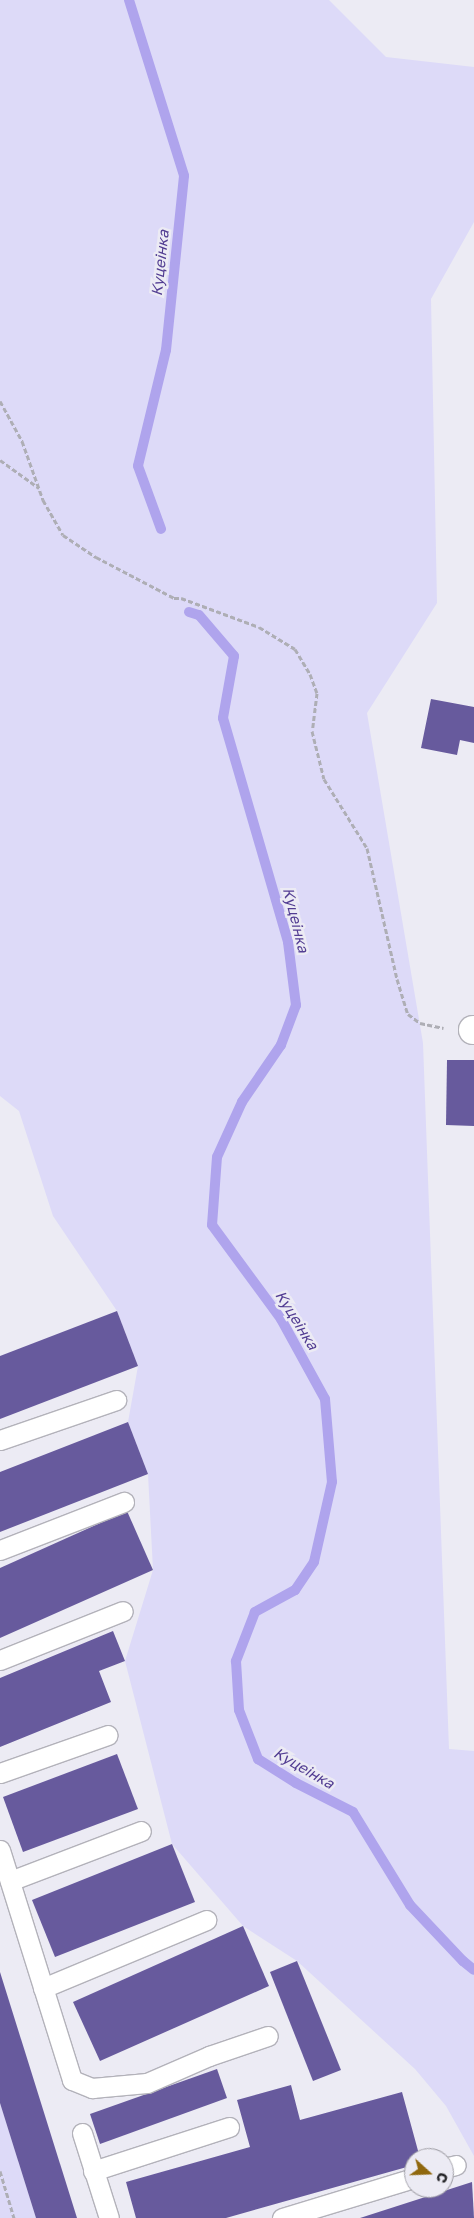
<!DOCTYPE html>
<html>
<head>
<meta charset="utf-8">
<style>
  body { margin:0 }
  #map { position:relative; width:474px; height:2218px; overflow:hidden; background:#ecebf4; font-family:"Golos Text",sans-serif }
  div>[style] { position:absolute }
  .green>* { inset:0; background:#dddaf8 }
  .stream>* { height:10px; margin:-5px; padding:0 5px; transform-origin:5px; border-radius:5px; background:#afa4ed }
  .building>* { inset:0; background:#675a9d }
  .path>* { height:3px; margin-top:-1.5px; transform-origin:0; background:repeating-linear-gradient(90deg,#aeaeb5 0 5px,transparent 0 7.5px) }
  .roads { filter:drop-shadow(1px 0 #b3b2ba) drop-shadow(-1px 0 #b3b2ba) drop-shadow(0 1px #b3b2ba) drop-shadow(0 -1px #b3b2ba) }
  .service>* { height:19px; margin:-9.5px; padding:0 9.5px; transform-origin:9.5px; border-radius:9.5px; background:#fff }
  .minor>* { height:28px; margin:-14px; padding:0 14px; transform-origin:14px; border-radius:14px; background:#fff }
  span { translate:-50% -50%; white-space:nowrap; text-align:center; line-height:1.15; -webkit-text-stroke:5px #ecebf4; paint-order:stroke }
  .water-label { font-size:15px; color:#523d92; font-style:italic }
  .north { position:absolute; left:404px; top:2148px; width:50px; height:50px; box-sizing:border-box; background:#ecebf4; border:1px solid #9d9ca3; border-radius:50%; rotate:110deg; font-size:14px; font-weight:700; line-height:20px; text-align:center; color:#262629 }
  .north::after { content:''; display:block; margin:auto; width:18px; height:22px; background:#90680e; clip-path:polygon(50% 0,100% 100%,50% 72%,0 100%) }
</style>
</head>
<body>
<div id="map">
  <div class="green">
    <div style="clip-path:polygon(0 0,329px 0,386px 57px,474px 67px,474px 222px,431px 299px,437px 603px,367px 713px,423px 1043px,449px 1749px,474px 1751px,474px 2156px,446px 2106px,415px 2069px,297px 1961px,243px 1926px,172px 1844px,125px 1661px,153px 1570px,148px 1474px,128px 1422px,138px 1366px,117px 1311px,53px 1216px,19px 1111px,0 1096px)"></div>
    <div style="clip-path:polygon(0 2103px,36px 2218px,0 2218px)"></div>
  </div>
  <div class="stream">
    <div style="left:129px;top:0;width:184px;rotate:72.6deg"></div>
    <div style="left:184px;top:176px;width:175px;rotate:95.9deg"></div>
    <div style="left:166px;top:350px;width:119px;rotate:103.6deg"></div>
    <div style="left:138px;top:466px;width:67px;rotate:69.9deg"></div>
    <div style="left:189px;top:612px;width:10px;rotate:17deg"></div>
    <div style="left:199px;top:615px;width:54px;rotate:49.5deg"></div>
    <div style="left:234px;top:656px;width:63px;rotate:100.1deg"></div>
    <div style="left:223px;top:718px;width:233px;rotate:73.8deg"></div>
    <div style="left:288px;top:942px;width:64px;rotate:82.8deg"></div>
    <div style="left:296px;top:1005px;width:43px;rotate:110.6deg"></div>
    <div style="left:281px;top:1045px;width:69px;rotate:124.4deg"></div>
    <div style="left:242px;top:1102px;width:60px;rotate:114.4deg"></div>
    <div style="left:217px;top:1157px;width:68px;rotate:94.2deg"></div>
    <div style="left:212px;top:1225px;width:117px;rotate:53.7deg"></div>
    <div style="left:281px;top:1319px;width:91px;rotate:61.2deg"></div>
    <div style="left:325px;top:1399px;width:83px;rotate:85.2deg"></div>
    <div style="left:332px;top:1482px;width:82px;rotate:102.7deg"></div>
    <div style="left:314px;top:1562px;width:34px;rotate:124deg"></div>
    <div style="left:295px;top:1590px;width:46px;rotate:151.2deg"></div>
    <div style="left:255px;top:1612px;width:53px;rotate:111.2deg"></div>
    <div style="left:236px;top:1661px;width:49px;rotate:86.5deg"></div>
    <div style="left:239px;top:1710px;width:53px;rotate:68.8deg"></div>
    <div style="left:258px;top:1759px;width:45px;rotate:32.3deg"></div>
    <div style="left:296px;top:1783px;width:64px;rotate:27deg"></div>
    <div style="left:353px;top:1812px;width:109px;rotate:58.5deg"></div>
    <div style="left:410px;top:1905px;width:77px;rotate:46.6deg"></div>
    <div style="left:463px;top:1961px;width:14px;rotate:39deg"></div>
  </div>
  <div class="building">
    <div style="clip-path:polygon(431px 699px,474px 707px,474px 743px,460px 740px,457px 755px,421px 748px)"></div>
    <div style="clip-path:polygon(447px 1060px,474px 1060px,474px 1126px,446px 1125px)"></div>
    <div style="clip-path:polygon(117px 1311px,138px 1366px,0 1419px,0 1356px)"></div>
    <div style="clip-path:polygon(128px 1422px,148px 1474px,0 1532px,0 1472px)"></div>
    <div style="clip-path:polygon(127px 1511px,153px 1570px,0 1638px,0 1568px)"></div>
    <div style="clip-path:polygon(113px 1631px,125px 1661px,99px 1671px,111px 1702px,0 1747px,0 1678px)"></div>
    <div style="clip-path:polygon(117px 1754px,138px 1809px,23px 1852px,3px 1797px)"></div>
    <div style="clip-path:polygon(172px 1844px,195px 1902px,55px 1957px,32px 1900px)"></div>
    <div style="clip-path:polygon(243px 1926px,269px 1986px,100px 2061px,73px 2002px)"></div>
    <div style="clip-path:polygon(297px 1961px,341px 2070px,313px 2081px,270px 1972px)"></div>
    <div style="clip-path:polygon(0 1972px,77px 2218px,36px 2218px,0 2103px)"></div>
    <div style="clip-path:polygon(217px 2069px,227px 2098px,100px 2144px,90px 2114px)"></div>
    <div style="clip-path:polygon(291px 2085px,300px 2120px,402px 2092px,420px 2158px,414px 2158px,414px 2165px,226px 2218px,136px 2218px,126px 2182px,250px 2147px,237px 2100px)"></div>
    <div style="clip-path:polygon(472px 2182px,474px 2218px,360px 2218px)"></div>
  </div>
  <div class="path">
    <div style="left:0;top:401px;width:46px;rotate:61.2deg"></div>
    <div style="left:22px;top:441px;width:63px;rotate:70.4deg"></div>
    <div style="left:43px;top:500px;width:40px;rotate:60.3deg"></div>
    <div style="left:63px;top:535px;width:40px;rotate:34deg"></div>
    <div style="left:96px;top:557px;width:88px;rotate:27.7deg"></div>
    <div style="left:174px;top:598px;width:7px"></div>
    <div style="left:181px;top:598px;width:83px;rotate:20.4deg"></div>
    <div style="left:259px;top:627px;width:42px;rotate:31.4deg"></div>
    <div style="left:295px;top:649px;width:29px;rotate:59deg"></div>
    <div style="left:310px;top:674px;width:20px;rotate:70deg"></div>
    <div style="left:317px;top:693px;width:38px;rotate:97deg"></div>
    <div style="left:312px;top:731px;width:49px;rotate:76deg"></div>
    <div style="left:324px;top:779px;width:81px;rotate:58.1deg"></div>
    <div style="left:367px;top:848px;width:134px;rotate:77.1deg"></div>
    <div style="left:397px;top:979px;width:37px;rotate:73deg"></div>
    <div style="left:408px;top:1014px;width:15px;rotate:37deg"></div>
    <div style="left:420px;top:1023px;width:24px;rotate:12deg"></div>
    <div style="left:0;top:460px;width:48px;rotate:35.7deg"></div>
    <div style="left:0;top:2171px;width:49px;rotate:73.4deg"></div>
  </div>
  <div class="roads">
    <div class="service">
      <div style="left:0;top:1440px;width:123px;rotate:-19deg"></div>
      <div style="left:0;top:1550px;width:133px;rotate:-21.2deg"></div>
      <div style="left:0;top:1660px;width:132px;rotate:-21.7deg"></div>
      <div style="left:0;top:1773px;width:114px;rotate:-19.4deg"></div>
      <div style="left:0;top:1850px;width:241px;rotate:72.6deg"></div>
      <div style="left:72px;top:2080px;width:22px;rotate:22deg"></div>
      <div style="left:92px;top:2088px;width:55px;rotate:-5.2deg"></div>
      <div style="left:147px;top:2083px;width:68px;rotate:-23.5deg"></div>
      <div style="left:209px;top:2056px;width:62px;rotate:-18.7deg"></div>
      <div style="left:10px;top:1881px;width:140px;rotate:-20.9deg"></div>
      <div style="left:43px;top:1988px;width:177px;rotate:-22.6deg"></div>
      <div style="left:82px;top:2133px;width:89px;rotate:72.4deg"></div>
      <div style="left:444px;top:2168px;width:12px;rotate:-14deg"></div>
      <div style="left:93px;top:2171px;width:143px;rotate:-17.9deg"></div>
      <div style="left:282px;top:2218px;width:138px;rotate:-16.9deg"></div>
    </div>
    <div class="minor">
      <div style="left:473px;top:1030px;width:1px"></div>
    </div>
  </div>
  <div class="water-label">
    <span style="left:160px;top:263px;rotate:-84deg">Куцеінка</span>
    <span style="left:296px;top:920px;rotate:76deg">Куцеінка</span>
    <span style="left:297px;top:1320px;rotate:58deg">Куцеінка</span>
    <span style="left:304px;top:1768px;rotate:30deg">Куцеінка</span>
  </div>
  <div class="north">С</div>
</div>
</body>
</html>
